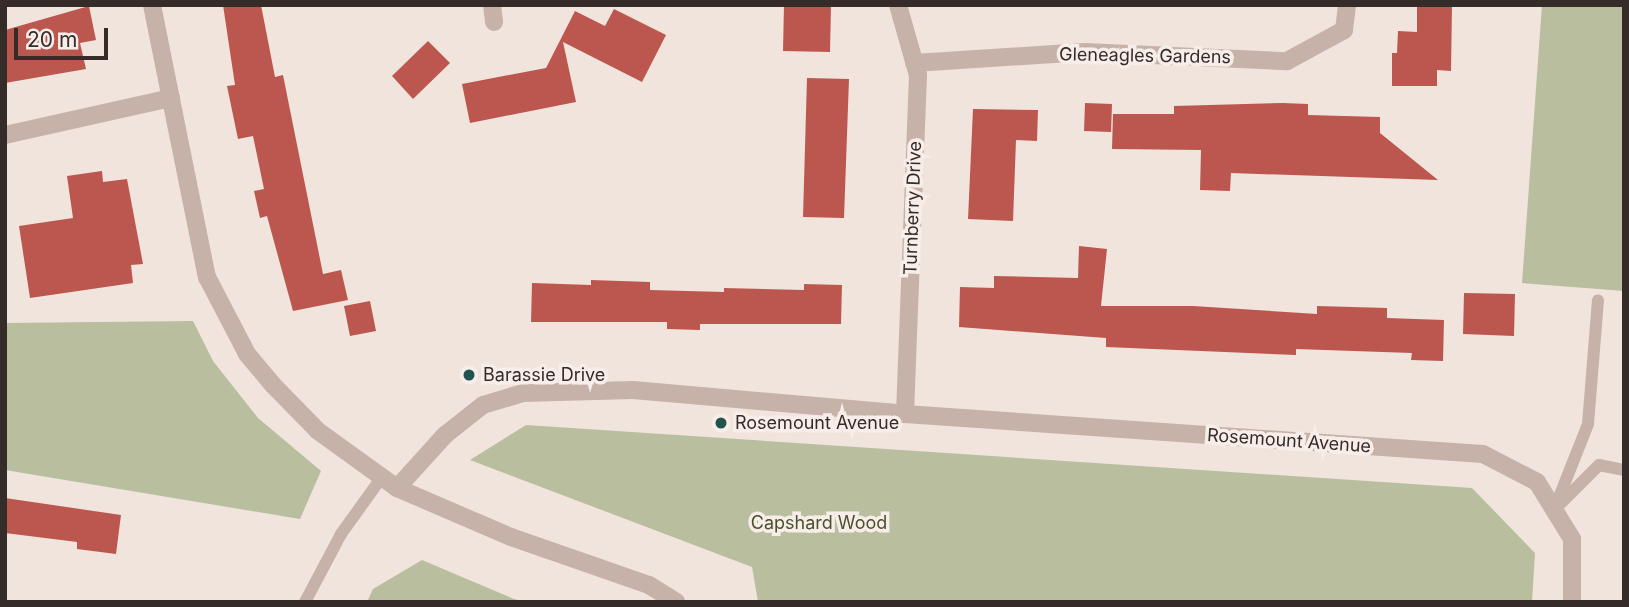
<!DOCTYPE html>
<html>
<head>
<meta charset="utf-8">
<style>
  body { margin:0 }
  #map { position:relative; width:1629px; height:607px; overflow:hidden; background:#f0e4dd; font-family:Inter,sans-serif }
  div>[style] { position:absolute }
  .green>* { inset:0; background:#b9be9e }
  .building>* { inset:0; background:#bc574f }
  .service>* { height:12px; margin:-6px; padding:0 6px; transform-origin:6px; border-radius:6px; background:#c7b2aa }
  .minor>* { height:18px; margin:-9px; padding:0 9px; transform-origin:9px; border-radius:9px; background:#c7b2aa }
  .dots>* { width:19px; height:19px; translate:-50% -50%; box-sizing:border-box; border:4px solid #f8eee9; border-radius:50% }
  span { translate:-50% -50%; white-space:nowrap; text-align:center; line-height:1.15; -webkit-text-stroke:7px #f8eee9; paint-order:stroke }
  .street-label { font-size:18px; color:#352b29 }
  .poi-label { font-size:18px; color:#352b29 }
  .left { translate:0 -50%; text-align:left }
  .park-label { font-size:18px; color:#4b512f }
  .frame { position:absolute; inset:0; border:7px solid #352b29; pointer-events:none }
  .scale { position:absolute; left:14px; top:28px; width:94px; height:32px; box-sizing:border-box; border:4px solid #352b29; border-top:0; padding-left:9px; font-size:21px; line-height:24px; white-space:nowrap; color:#352b29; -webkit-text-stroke:5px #f8eee9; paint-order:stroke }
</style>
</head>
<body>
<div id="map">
  <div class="green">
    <div style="clip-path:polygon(1542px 5px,1624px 5px,1624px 291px,1522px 283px)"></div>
    <div style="clip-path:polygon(193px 321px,213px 361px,258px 418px,321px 471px,300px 519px,5px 470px,5px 323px)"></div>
    <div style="clip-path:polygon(526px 425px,1472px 488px,1535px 553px,1532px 602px,758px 602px,752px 567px,470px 460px)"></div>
    <div style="clip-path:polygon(422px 560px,514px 599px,526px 602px,367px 602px,373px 589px)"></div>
  </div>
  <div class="building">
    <div style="clip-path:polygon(223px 5px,261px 5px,275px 77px,283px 75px,323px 274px,341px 270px,348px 300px,293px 311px,267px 216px,260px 218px,254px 191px,264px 189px,253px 136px,238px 139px,227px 86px,235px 85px)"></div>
    <div style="clip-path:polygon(784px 5px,831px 5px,830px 52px,783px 51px)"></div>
    <div style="clip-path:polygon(1417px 5px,1452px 5px,1451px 71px,1437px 70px,1437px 86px,1392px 86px,1392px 53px,1397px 53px,1398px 31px,1417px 32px)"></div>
    <div style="clip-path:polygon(89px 6px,96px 40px,80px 43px,86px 69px,5px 83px,5px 30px)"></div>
    <div style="clip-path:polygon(614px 9px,666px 35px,642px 82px,563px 42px,576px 102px,470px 123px,462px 84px,546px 68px,575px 11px,605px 26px)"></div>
    <div style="clip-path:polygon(428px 41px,450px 63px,413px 99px,392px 76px)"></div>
    <div style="clip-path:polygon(807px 78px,849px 79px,844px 218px,803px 217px)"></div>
    <div style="clip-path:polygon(1085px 103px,1112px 104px,1111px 132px,1084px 131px)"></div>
    <div style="clip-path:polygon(1283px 103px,1308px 104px,1308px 115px,1380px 117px,1380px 133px,1438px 180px,1231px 173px,1230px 191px,1200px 190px,1201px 150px,1112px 149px,1113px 114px,1174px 114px,1174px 106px)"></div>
    <div style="clip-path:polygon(973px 109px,1038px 110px,1037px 141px,1016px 140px,1013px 221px,968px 219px)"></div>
    <div style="clip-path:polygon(102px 171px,103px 182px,127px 179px,143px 264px,131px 265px,133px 283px,30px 298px,19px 226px,73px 218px,67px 176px)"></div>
    <div style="clip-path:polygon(1079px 246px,1107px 249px,1101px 306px,1193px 306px,1317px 314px,1317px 306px,1387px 308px,1387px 318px,1444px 320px,1443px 361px,1411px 360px,1412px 353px,1296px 349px,1296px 355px,1106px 347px,1106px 338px,959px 327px,960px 287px,994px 288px,994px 276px,1078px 278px)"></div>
    <div style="clip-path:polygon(591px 280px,650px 282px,650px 290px,724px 292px,724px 288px,804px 290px,804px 284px,842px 285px,841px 324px,700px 324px,700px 330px,667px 329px,667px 322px,531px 322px,532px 283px,591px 285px)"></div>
    <div style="clip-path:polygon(1464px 293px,1515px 294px,1514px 336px,1463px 334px)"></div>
    <div style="clip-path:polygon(370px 301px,376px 331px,350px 336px,344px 306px)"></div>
    <div style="clip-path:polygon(5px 498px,121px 515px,116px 554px,77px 549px,77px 542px,5px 533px)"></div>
  </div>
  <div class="service">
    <div style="left:1559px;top:505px;width:57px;rotate:-45deg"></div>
    <div style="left:1599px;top:465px;width:25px;rotate:11deg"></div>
    <div style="left:1554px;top:510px;width:92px;rotate:-68.4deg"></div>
    <div style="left:1588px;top:424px;width:124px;rotate:-85.4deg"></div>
    <div style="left:305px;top:602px;width:77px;rotate:-62.1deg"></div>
    <div style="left:341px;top:534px;width:70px;rotate:-54.3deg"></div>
  </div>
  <div class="minor">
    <div style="left:152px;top:5px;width:278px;rotate:78.6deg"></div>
    <div style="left:207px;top:277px;width:87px;rotate:62.5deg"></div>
    <div style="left:247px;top:354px;width:40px;rotate:50deg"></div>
    <div style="left:273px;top:385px;width:64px;rotate:45.6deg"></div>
    <div style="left:318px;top:431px;width:97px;rotate:35.8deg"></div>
    <div style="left:397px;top:488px;width:124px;rotate:23.3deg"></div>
    <div style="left:511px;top:537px;width:146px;rotate:19.2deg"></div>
    <div style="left:649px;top:585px;width:32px;rotate:32deg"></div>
    <div style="left:492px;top:5px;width:17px;rotate:83deg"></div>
    <div style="left:898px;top:5px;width:73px;rotate:74.1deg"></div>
    <div style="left:918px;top:75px;width:339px;rotate:92.2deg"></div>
    <div style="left:914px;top:63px;width:171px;rotate:-3.7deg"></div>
    <div style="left:1085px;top:52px;width:202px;rotate:2.6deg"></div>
    <div style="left:1287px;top:61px;width:65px;rotate:-28.5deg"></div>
    <div style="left:1344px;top:30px;width:25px;rotate:-83deg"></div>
    <div style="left:5px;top:135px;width:170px;rotate:-12.6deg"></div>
    <div style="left:397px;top:488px;width:72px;rotate:-47.8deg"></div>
    <div style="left:445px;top:435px;width:48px;rotate:-38.3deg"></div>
    <div style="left:483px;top:405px;width:42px;rotate:-16.7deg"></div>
    <div style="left:523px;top:393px;width:110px;rotate:-1.6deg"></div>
    <div style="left:633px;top:390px;width:273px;rotate:5deg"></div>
    <div style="left:905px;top:414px;width:579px;rotate:3.96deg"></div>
    <div style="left:1483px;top:454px;width:61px;rotate:27.4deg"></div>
    <div style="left:1537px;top:482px;width:67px;rotate:58.4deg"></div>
    <div style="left:1572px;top:539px;width:63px;rotate:90deg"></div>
  </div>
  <div class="dots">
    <div style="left:469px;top:375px;background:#22534e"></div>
    <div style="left:721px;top:423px;background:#22534e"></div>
  </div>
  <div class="street-label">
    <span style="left:1145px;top:56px;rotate:1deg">Gleneagles Gardens</span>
    <span style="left:913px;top:208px;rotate:-88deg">Turnberry Drive</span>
    <span style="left:1289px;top:441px;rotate:4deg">Rosemount Avenue</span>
  </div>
  <div class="poi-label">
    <span class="left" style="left:483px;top:375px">Barassie Drive</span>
    <span class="left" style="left:735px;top:423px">Rosemount Avenue</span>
  </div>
  <div class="park-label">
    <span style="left:819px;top:523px">Capshard Wood</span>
  </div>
  <div class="frame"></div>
  <div class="scale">20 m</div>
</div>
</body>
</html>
